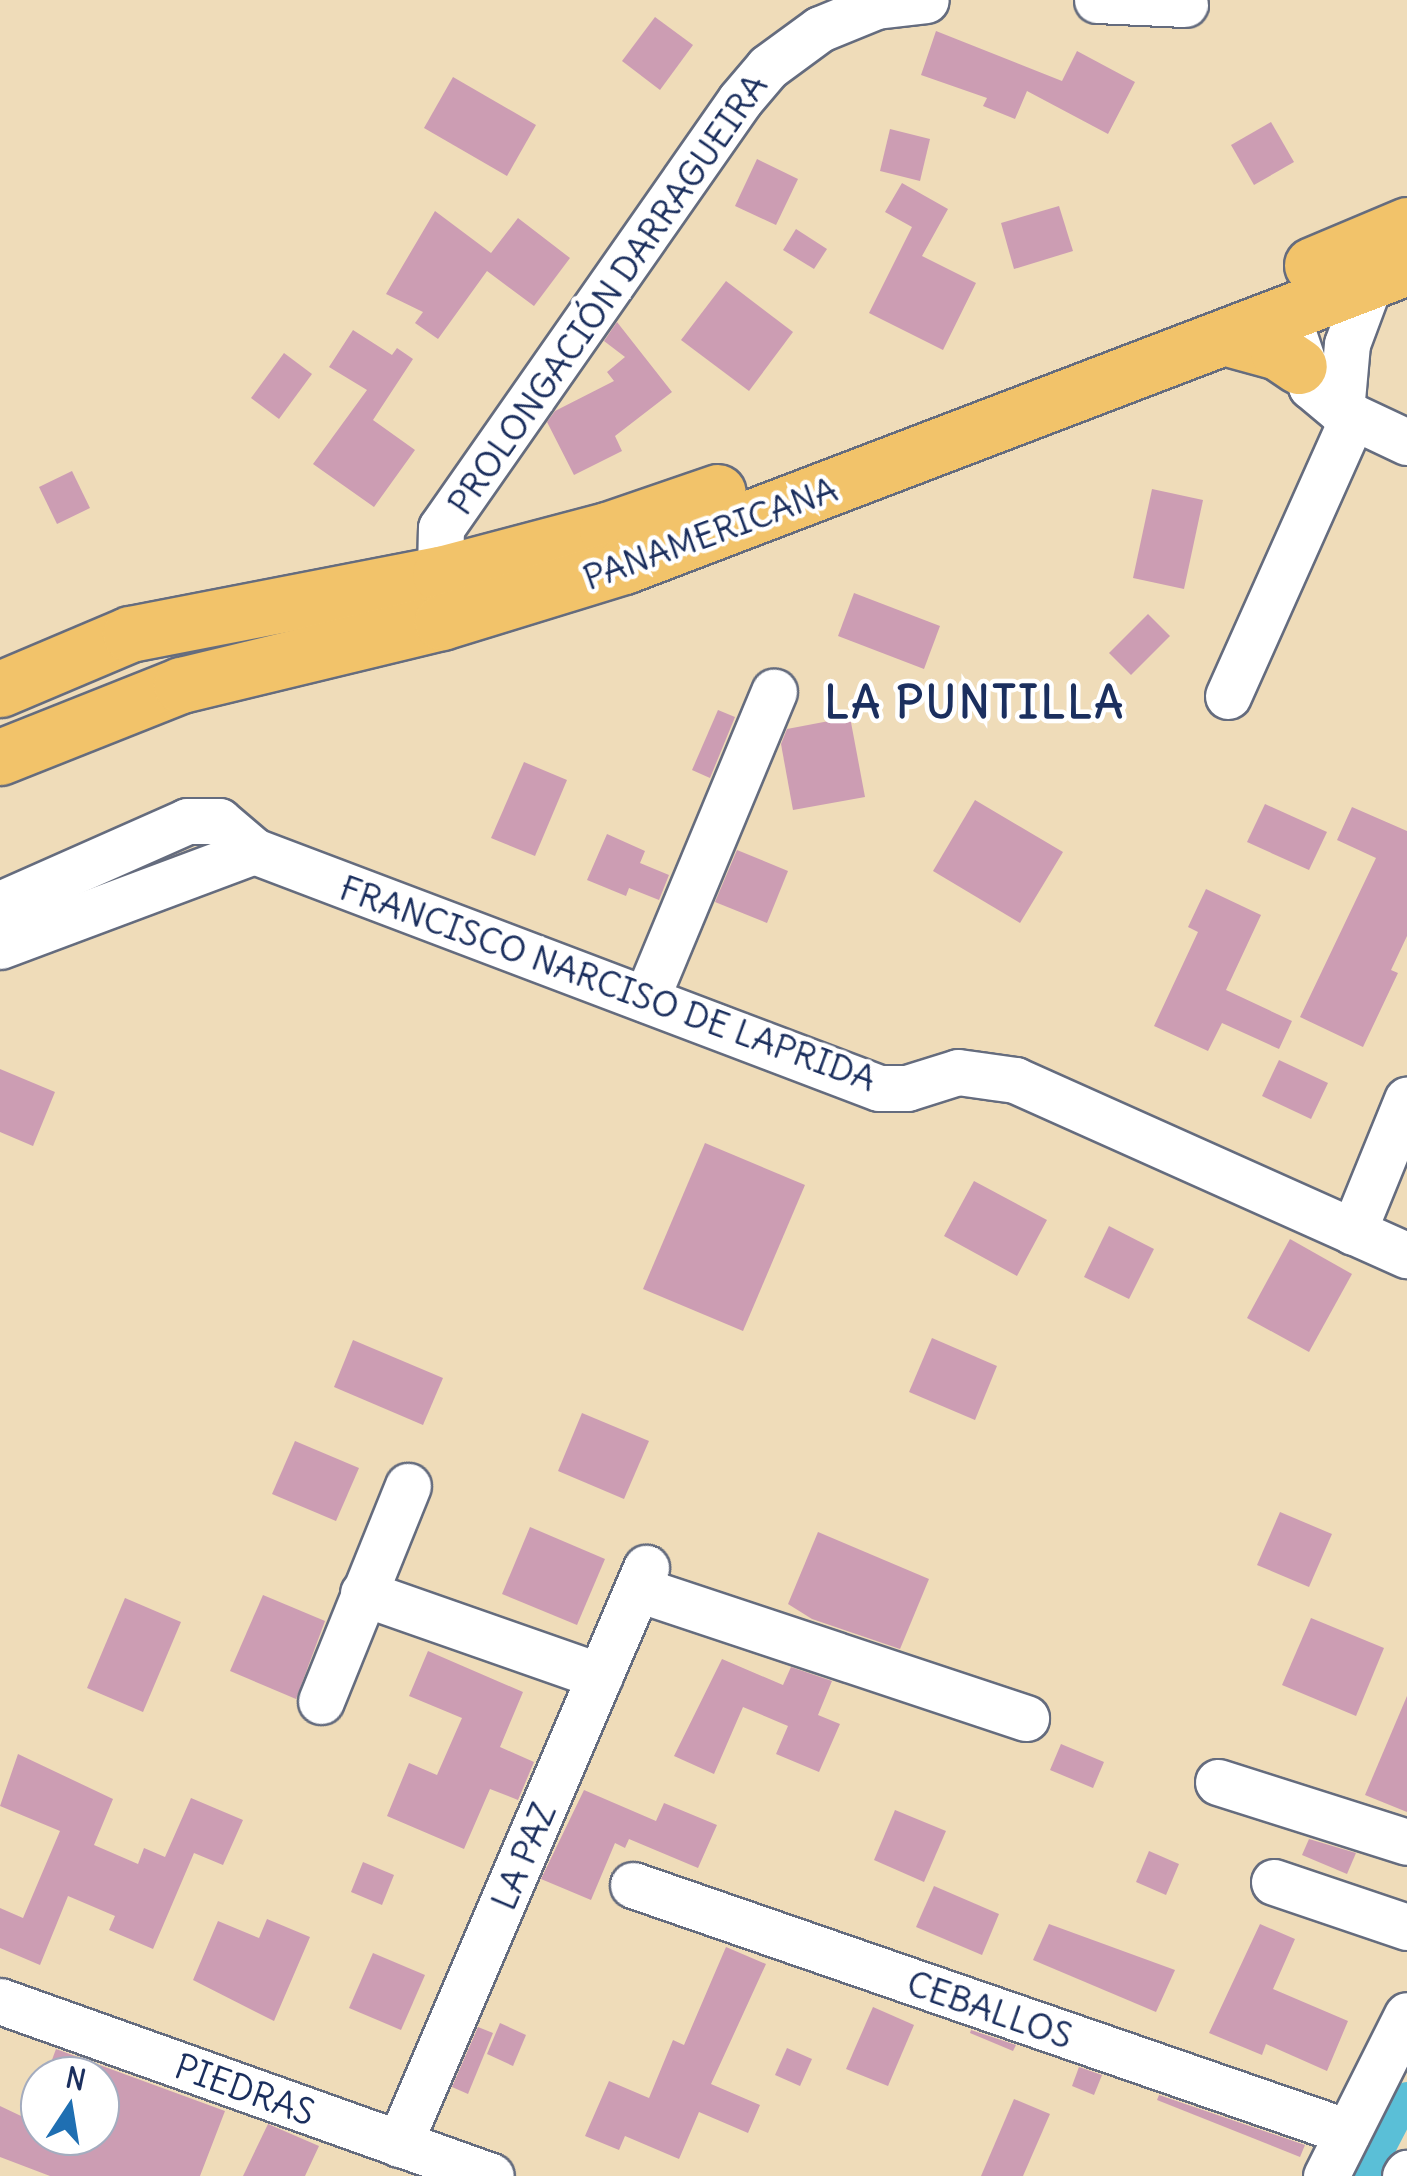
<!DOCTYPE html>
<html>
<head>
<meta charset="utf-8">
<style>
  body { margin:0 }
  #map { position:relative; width:1407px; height:2176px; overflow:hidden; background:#efdcb9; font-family:Delius,sans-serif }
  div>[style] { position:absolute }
  .canal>* { height:30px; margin:-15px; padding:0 15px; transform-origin:15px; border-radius:15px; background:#5abfd7 }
  .building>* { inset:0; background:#cc9db3 }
  .roads { filter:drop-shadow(2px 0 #656c7e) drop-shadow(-2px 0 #656c7e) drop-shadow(0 2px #656c7e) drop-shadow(0 -2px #656c7e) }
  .minor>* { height:45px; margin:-22.5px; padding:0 22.5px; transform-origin:22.5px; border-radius:22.5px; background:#fff }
  .major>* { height:55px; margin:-27.5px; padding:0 27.5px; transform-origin:27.5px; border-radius:27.5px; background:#f2c36a }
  span { translate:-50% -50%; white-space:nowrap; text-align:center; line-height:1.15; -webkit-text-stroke:9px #fff; paint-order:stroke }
  .street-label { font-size:35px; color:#1b2f5e }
  .district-label { font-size:45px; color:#1b2f5e; font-weight:700; letter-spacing:2.5px }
  .north { position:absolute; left:20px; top:2056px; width:100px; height:100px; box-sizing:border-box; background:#fff; border:2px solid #a4acbf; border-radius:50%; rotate:12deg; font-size:28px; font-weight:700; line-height:40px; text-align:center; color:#1b2f5e }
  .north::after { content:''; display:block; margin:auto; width:35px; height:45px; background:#1f6fb2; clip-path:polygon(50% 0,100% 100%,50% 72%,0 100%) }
</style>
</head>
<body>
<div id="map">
  <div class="canal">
    <div style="left:1366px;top:2176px;width:89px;rotate:-62.6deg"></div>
  </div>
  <div class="building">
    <div style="clip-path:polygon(655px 17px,693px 45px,660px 90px,622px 61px)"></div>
    <div style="clip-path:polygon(936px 31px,1062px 81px,1077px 51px,1135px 82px,1108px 134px,1027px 91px,1015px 119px,983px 106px,987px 98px,921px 75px)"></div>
    <div style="clip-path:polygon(453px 77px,536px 125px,507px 176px,424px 128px)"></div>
    <div style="clip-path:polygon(1271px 122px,1294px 162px,1254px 185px,1231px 145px)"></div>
    <div style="clip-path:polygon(890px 129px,930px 139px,920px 181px,880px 171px)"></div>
    <div style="clip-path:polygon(757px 159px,798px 179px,776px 225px,735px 206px)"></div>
    <div style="clip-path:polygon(902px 183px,948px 209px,922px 256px,976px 283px,943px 350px,869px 313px,912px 227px,885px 212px)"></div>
    <div style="clip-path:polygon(1059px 206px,1073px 251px,1014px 269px,1001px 223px)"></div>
    <div style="clip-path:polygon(435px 211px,491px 253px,518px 218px,570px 258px,534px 306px,487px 271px,438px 339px,415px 323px,423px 312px,386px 294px)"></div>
    <div style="clip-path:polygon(796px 229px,827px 249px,814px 269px,783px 250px)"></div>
    <div style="clip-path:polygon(726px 281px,793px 332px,749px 391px,681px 340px)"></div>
    <div style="clip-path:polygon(617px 322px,672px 392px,615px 436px,622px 451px,574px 475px,547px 422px,555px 411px,614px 381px,607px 372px,625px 357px,604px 341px)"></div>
    <div style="clip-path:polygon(353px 330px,392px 355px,397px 348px,413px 359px,373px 420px,415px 450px,374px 507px,313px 464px,367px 390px,329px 367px)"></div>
    <div style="clip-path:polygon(284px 353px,312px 374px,279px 419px,251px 398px)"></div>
    <div style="clip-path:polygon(72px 471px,90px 508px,57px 524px,39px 487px)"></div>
    <div style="clip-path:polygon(1152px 489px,1203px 500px,1184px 589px,1133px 578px)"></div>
    <div style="clip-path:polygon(854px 593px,940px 626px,924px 669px,838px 636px)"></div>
    <div style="clip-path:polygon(1148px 614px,1170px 636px,1131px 675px,1109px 653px)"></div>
    <div style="clip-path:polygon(718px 710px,735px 717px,710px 778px,692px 770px)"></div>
    <div style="clip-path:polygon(850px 717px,865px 797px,793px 810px,781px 744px,787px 729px)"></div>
    <div style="clip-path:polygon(524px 762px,567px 780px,535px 856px,491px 838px)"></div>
    <div style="clip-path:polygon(975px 800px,1063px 852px,1020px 923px,933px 871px)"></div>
    <div style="clip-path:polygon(1265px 804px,1327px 832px,1309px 870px,1247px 842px)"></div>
    <div style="clip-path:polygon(1352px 807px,1407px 831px,1407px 936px,1391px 970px,1398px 973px,1363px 1047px,1300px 1017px,1376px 858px,1337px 840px)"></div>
    <div style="clip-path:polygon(607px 834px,645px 851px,640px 863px,669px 875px,659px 900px,629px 888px,626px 896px,587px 880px)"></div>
    <div style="clip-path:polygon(737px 850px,788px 871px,767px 923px,715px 902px)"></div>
    <div style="clip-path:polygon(1206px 889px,1261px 915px,1226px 990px,1292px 1021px,1279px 1049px,1222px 1023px,1208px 1051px,1154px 1026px,1198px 932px,1188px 927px)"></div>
    <div style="clip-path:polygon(1279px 1060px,1328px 1083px,1311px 1119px,1262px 1096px)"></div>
    <div style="clip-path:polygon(0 1069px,55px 1092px,33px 1146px,0 1132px)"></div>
    <div style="clip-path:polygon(705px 1143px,805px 1185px,743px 1331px,643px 1289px)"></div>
    <div style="clip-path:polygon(974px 1181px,1047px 1220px,1017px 1276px,944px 1236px)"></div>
    <div style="clip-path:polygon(1109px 1226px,1154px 1249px,1129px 1299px,1084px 1277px)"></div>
    <div style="clip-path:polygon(1290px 1239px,1352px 1274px,1309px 1352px,1247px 1318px)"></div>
    <div style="clip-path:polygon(932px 1338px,997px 1366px,975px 1420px,909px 1392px)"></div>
    <div style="clip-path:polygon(353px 1340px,443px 1378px,423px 1425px,334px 1387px)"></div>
    <div style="clip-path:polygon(582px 1413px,649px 1441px,624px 1499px,558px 1471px)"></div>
    <div style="clip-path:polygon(295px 1441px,359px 1468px,336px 1521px,272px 1494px)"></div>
    <div style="clip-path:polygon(1280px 1512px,1332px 1534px,1309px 1587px,1257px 1565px)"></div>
    <div style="clip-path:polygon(530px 1527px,605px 1559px,577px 1625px,502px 1594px)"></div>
    <div style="clip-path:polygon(818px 1532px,929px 1579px,900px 1649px,812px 1619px,788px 1604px)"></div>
    <div style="clip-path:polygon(263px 1595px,325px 1621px,296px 1699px,230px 1671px)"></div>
    <div style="clip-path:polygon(125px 1598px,181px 1622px,143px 1712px,87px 1688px)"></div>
    <div style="clip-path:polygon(1311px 1618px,1384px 1648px,1356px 1716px,1282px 1685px)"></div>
    <div style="clip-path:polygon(428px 1651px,523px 1692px,500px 1747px,534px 1762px,518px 1800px,490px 1789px,464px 1849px,387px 1816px,409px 1763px,437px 1775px,462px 1718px,409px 1696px)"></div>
    <div style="clip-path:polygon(722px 1659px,783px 1685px,791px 1667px,832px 1681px,818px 1715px,840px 1724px,819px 1772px,776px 1754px,788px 1726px,743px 1707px,714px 1774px,674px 1756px)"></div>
    <div style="clip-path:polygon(1407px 1696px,1407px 1812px,1365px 1795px)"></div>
    <div style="clip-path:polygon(1061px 1744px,1104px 1762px,1093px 1788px,1050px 1770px)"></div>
    <div style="clip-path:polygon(18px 1754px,113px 1799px,94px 1845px,138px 1864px,144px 1848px,165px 1857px,191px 1798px,243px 1820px,223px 1865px,194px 1853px,153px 1949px,109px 1930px,115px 1916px,68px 1896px,40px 1965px,0 1948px,0 1908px,23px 1918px,60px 1831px,0 1806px)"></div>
    <div style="clip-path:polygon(584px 1790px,656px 1821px,664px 1803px,717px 1825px,698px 1868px,629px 1839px,625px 1848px,615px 1843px,591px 1900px,541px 1879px)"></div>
    <div style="clip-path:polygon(895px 1810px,946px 1831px,924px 1882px,874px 1860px)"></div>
    <div style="clip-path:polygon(1309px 1839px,1356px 1853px,1347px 1874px,1302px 1855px)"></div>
    <div style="clip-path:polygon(1149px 1851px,1179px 1864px,1166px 1895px,1136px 1882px)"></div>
    <div style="clip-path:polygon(363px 1862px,394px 1875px,382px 1905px,351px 1892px)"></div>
    <div style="clip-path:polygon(934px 1886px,999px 1914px,982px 1955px,916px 1927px)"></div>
    <div style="clip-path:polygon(267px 1919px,310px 1937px,274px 2021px,193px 1980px,218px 1921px,259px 1938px)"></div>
    <div style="clip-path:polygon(1049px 1924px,1175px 1970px,1156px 2012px,1033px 1960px)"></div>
    <div style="clip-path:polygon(1260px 1924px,1295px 1939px,1273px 1989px,1348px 2021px,1327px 2071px,1266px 2044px,1262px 2055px,1209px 2033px)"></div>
    <div style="clip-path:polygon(726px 1947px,766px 1964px,711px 2084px,760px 2105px,748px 2133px,699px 2112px,679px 2159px,625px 2136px,619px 2150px,585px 2136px,609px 2081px,649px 2098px,673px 2040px,684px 2045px)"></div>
    <div style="clip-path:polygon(373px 1953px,425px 1975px,401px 2030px,349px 2008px)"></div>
    <div style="clip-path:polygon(873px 2007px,914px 2025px,888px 2086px,846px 2069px)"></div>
    <div style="clip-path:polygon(500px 2023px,526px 2035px,513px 2066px,487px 2054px)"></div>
    <div style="clip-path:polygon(478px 2027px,493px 2033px,468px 2094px,452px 2087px)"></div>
    <div style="clip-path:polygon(971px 2030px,1016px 2045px,1013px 2051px,970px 2033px)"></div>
    <div style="clip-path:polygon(787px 2048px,812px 2059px,800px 2086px,775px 2075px)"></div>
    <div style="clip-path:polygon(56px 2049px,225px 2111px,200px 2176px,50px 2176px,0 2157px,0 2106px,40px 2125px,40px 2136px,100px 2136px,100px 2076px,46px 2076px)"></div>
    <div style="clip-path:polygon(1079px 2067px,1102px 2075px,1094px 2095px,1072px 2086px)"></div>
    <div style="clip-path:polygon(1159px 2095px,1305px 2145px,1300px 2157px,1157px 2100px)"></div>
    <div style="clip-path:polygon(1014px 2099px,1050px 2114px,1023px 2176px,981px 2176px)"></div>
    <div style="clip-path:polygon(268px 2124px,319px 2146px,305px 2176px,243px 2176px)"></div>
  </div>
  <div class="roads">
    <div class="minor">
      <div style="left:1097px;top:0;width:88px;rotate:2.6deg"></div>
      <div style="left:1294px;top:336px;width:53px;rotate:71.2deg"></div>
      <div style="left:1311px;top:386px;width:39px;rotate:40deg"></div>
      <div style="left:1341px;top:411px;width:73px;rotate:25.2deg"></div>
      <div style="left:1341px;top:411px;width:67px;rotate:-84.9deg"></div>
      <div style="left:1347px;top:344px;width:66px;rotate:-69.6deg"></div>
      <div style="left:440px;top:574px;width:46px;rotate:-88.8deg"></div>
      <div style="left:441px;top:528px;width:522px;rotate:-55.06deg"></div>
      <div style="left:740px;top:100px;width:43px;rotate:-49.7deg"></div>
      <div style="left:768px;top:67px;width:64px;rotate:-36.2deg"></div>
      <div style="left:820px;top:29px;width:61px;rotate:-22.3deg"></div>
      <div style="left:876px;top:6px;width:50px;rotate:-6.8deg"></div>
      <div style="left:1228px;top:696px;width:306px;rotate:-65.9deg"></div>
      <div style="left:0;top:904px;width:205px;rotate:-23.9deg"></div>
      <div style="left:187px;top:821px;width:32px"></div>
      <div style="left:219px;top:821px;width:46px;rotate:40.6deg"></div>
      <div style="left:254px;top:851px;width:668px;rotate:20.77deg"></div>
      <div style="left:879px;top:1088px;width:28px"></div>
      <div style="left:907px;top:1088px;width:53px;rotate:-17.4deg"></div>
      <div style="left:958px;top:1072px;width:58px;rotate:8deg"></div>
      <div style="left:1015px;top:1080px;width:429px;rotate:24.1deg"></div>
      <div style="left:0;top:946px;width:271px;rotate:-20.5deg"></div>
      <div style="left:646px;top:999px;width:333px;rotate:-67.4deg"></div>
      <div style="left:1353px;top:1232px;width:143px;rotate:-67.8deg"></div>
      <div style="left:638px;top:1589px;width:409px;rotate:18.4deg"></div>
      <div style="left:363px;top:1593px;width:251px;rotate:19.3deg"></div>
      <div style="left:321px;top:1701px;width:232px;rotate:-68deg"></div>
      <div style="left:1218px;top:1782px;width:198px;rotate:17.6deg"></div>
      <div style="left:1274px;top:1882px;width:140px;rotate:18.7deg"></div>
      <div style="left:633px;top:1885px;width:756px;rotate:19.06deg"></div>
      <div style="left:0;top:2001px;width:521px;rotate:19.62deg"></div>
      <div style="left:399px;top:2144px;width:627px;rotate:-66.79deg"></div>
      <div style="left:1326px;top:2176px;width:180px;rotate:-63.3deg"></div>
      <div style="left:1405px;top:2176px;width:4px;rotate:-56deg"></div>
    </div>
    <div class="major">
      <div style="left:1312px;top:265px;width:103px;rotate:-22.8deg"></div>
      <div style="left:1227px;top:338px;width:53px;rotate:15.4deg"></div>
      <div style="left:1278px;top:352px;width:25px;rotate:34deg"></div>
      <div style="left:0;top:689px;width:141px;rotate:-22.9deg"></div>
      <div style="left:130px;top:634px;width:316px;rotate:-11deg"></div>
      <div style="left:440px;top:574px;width:173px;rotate:-14.8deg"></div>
      <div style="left:607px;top:530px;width:117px;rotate:-18.9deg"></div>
      <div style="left:0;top:757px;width:195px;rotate:-21.7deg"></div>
      <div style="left:181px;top:685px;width:268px;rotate:-13.6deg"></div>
      <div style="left:442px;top:622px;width:190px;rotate:-17.1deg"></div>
      <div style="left:624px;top:566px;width:838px;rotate:-20.9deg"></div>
    </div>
  </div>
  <div class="street-label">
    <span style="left:607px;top:294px;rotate:-55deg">PROLONGACIÓN DARRAGUEIRA</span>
    <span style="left:710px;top:533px;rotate:-20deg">PANAMERICANA</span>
    <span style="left:608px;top:983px;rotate:20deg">FRANCISCO NARCISO DE LAPRIDA</span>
    <span style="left:523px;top:1856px;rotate:-67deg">LA PAZ</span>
    <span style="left:990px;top:2009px;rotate:19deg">CEBALLOS</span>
    <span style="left:245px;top:2089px;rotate:20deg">PIEDRAS</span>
  </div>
  <div class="district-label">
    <span style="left:975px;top:703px">LA PUNTILLA</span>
  </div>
  <div class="north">N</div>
</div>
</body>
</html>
